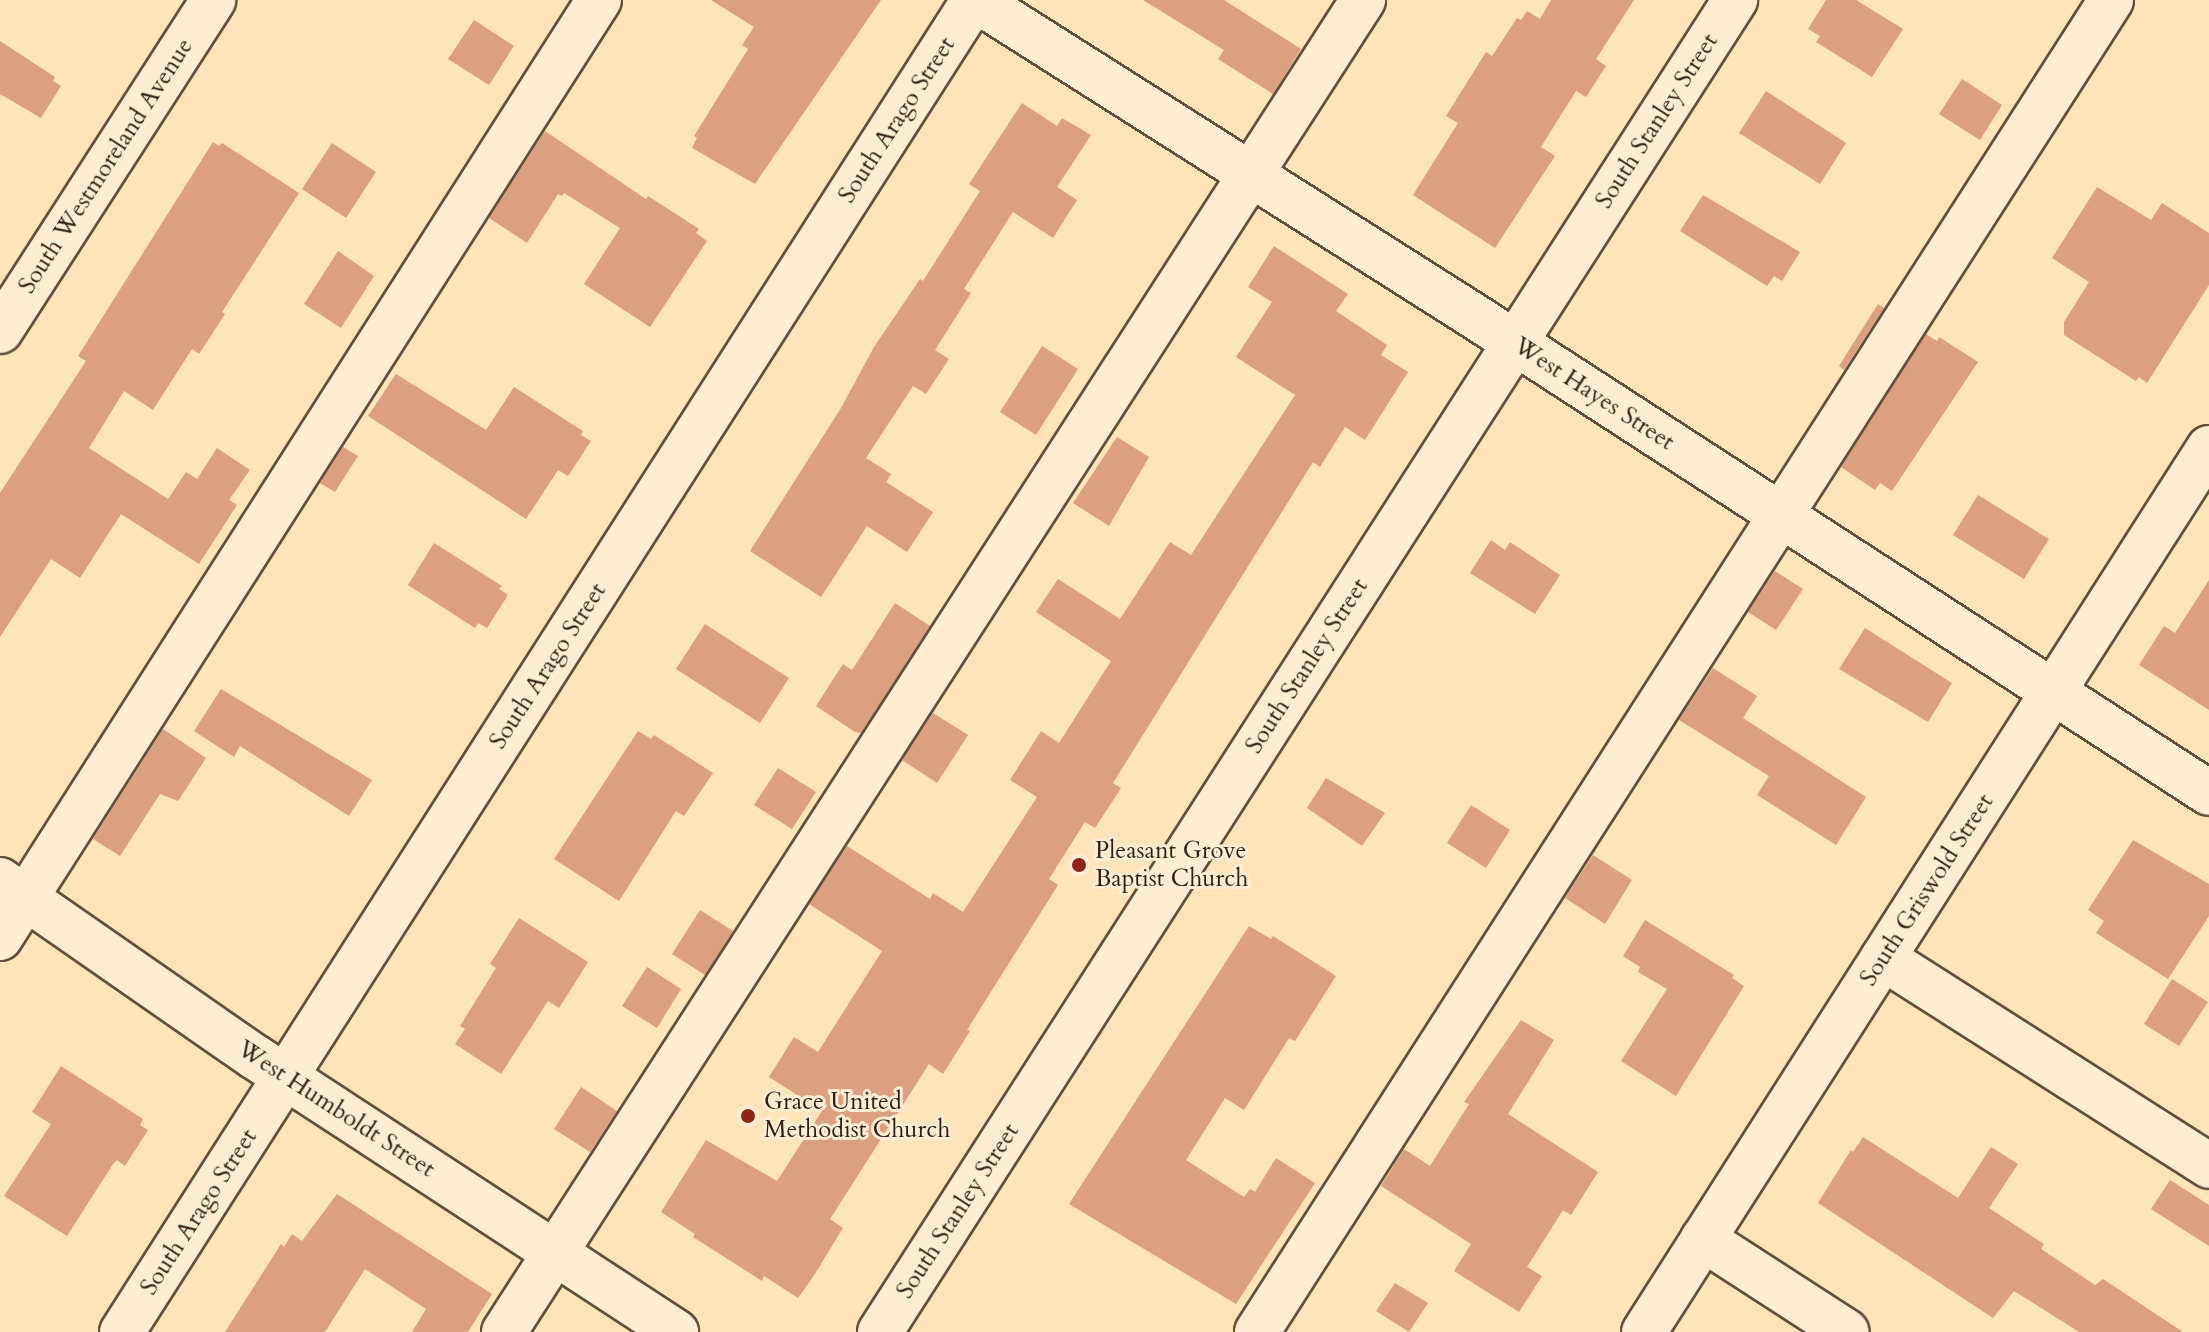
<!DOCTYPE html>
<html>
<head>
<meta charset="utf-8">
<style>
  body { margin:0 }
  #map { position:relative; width:2209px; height:1332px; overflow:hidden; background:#fde4b9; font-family:Cardo,serif }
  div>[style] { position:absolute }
  .building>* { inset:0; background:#dc9f80 }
  .roads { filter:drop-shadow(2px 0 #63503c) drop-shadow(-2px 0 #63503c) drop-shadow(0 2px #63503c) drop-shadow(0 -2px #63503c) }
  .minor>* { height:44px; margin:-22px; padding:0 22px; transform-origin:22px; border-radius:22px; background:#feedd2 }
  .dots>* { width:22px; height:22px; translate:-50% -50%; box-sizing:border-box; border:4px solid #feedd2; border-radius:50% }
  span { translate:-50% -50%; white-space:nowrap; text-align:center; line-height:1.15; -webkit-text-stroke:6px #feedd2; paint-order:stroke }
  .street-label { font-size:24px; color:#301f13 }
  .poi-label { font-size:24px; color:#301f13 }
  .left { translate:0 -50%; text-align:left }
</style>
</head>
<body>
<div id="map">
  <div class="building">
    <div style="clip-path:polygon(711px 0,881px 0,755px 184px,692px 148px,697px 138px,694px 136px,748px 49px,742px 45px,754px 27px)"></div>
    <div style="clip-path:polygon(1143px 0,1224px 0,1301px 49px,1273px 94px,1218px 59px,1224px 50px)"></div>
    <div style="clip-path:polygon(1551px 0,1634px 0,1596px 59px,1606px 66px,1586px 97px,1576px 91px,1541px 147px,1555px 156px,1495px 248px,1413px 195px,1458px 123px,1446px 116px,1486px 52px,1492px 56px,1517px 18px,1521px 20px,1527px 11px,1540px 19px)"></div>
    <div style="clip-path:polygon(1826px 0,1856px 0,1903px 29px,1872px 77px,1816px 42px,1820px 36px,1808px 29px)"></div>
    <div style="clip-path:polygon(474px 20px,514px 46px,489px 85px,448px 59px)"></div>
    <div style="clip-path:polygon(0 41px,55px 77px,53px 81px,61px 86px,41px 118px,0 94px)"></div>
    <div style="clip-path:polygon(1962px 79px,2002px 105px,1980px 140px,1939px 114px)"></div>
    <div style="clip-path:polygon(1766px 91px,1846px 143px,1820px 184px,1739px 133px)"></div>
    <div style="clip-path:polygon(1022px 103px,1057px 126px,1062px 118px,1091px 135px,1057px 187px,1077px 200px,1053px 238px,1013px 212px,964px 289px,971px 293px,935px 350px,949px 359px,926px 394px,913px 386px,866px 458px,891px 474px,886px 482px,933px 512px,907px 552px,867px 526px,821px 597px,750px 551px,841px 408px,874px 347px,920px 279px,923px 281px,980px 191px,969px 184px)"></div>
    <div style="clip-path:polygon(545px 131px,646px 199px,648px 196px,699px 229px,696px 233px,707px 241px,650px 327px,584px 284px,620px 228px,564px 193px,562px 196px,558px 194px,527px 243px,489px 218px)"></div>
    <div style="clip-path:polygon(213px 142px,219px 146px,222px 143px,299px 193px,222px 312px,225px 314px,199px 354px,192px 349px,153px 410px,124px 391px,89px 448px,168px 499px,186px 472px,197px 479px,217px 448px,250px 470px,229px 500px,237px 505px,199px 564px,121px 514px,80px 578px,51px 559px,0 637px,0 493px,86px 361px,78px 356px)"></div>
    <div style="clip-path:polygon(332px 143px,376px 172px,346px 218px,302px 189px)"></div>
    <div style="clip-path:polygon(2097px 187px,2151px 220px,2162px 203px,2209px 233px,2209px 285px,2147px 383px,2139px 377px,2136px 381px,2064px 335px,2064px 322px,2089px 282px,2052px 258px)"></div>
    <div style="clip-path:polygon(1703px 195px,1800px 252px,1782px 281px,1774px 276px,1767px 286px,1680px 231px)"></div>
    <div style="clip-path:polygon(1274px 246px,1348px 294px,1336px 311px,1387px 345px,1381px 355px,1408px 372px,1365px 440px,1345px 427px,1320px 467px,1313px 462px,1113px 783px,1121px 788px,1095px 828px,1085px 822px,1049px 879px,1058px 885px,967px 1030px,970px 1031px,943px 1074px,929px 1064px,830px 1219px,843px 1228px,813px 1277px,798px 1298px,764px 1276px,762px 1281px,693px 1237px,695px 1234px,661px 1212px,706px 1140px,777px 1181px,822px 1111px,769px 1077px,794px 1037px,818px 1052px,882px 951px,809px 904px,847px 846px,930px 899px,933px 893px,963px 912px,1037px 797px,1010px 780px,1041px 731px,1059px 743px,1111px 661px,1036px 612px,1058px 579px,1120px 619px,1170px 542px,1191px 555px,1295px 395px,1236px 357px,1272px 302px,1248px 287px)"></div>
    <div style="clip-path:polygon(338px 251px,374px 276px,341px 328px,304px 304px)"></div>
    <div style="clip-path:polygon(1878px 304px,1884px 308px,1844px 370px,1839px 366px)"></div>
    <div style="clip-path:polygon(1926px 334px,1937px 341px,1939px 337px,1978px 362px,1892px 491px,1880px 483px,1875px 490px,1841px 467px)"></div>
    <div style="clip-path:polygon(1042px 346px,1078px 369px,1036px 435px,1000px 412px)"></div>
    <div style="clip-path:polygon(396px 374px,486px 430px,514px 387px,583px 431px,581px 435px,591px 441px,568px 476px,558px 470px,526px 519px,368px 416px)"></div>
    <div style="clip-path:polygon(1117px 437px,1149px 457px,1109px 526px,1073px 503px)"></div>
    <div style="clip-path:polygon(343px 447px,358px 456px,335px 492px,320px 483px)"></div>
    <div style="clip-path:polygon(1978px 495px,2049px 539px,2024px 579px,1953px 535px)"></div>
    <div style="clip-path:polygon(1491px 540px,1505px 550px,1510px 542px,1560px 575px,1535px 614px,1470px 573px)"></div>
    <div style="clip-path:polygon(434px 543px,502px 586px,499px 589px,508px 595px,487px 628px,478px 623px,475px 628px,408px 585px)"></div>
    <div style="clip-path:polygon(1775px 571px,1803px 589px,1776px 630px,1748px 612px)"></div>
    <div style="clip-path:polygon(2209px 580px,2209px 710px,2139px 665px,2164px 626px,2175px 633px)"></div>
    <div style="clip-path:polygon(895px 603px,930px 626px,861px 733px,855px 732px,816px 706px,843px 664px,852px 670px)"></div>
    <div style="clip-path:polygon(705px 624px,789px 678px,760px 723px,676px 669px)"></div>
    <div style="clip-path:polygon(1865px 628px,1952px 683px,1928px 722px,1839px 669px)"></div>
    <div style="clip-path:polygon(1713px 668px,1757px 696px,1743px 718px,1866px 797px,1836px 845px,1757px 795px,1769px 776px,1679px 720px)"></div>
    <div style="clip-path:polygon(221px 689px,372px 780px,349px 816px,240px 746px,234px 757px,194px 731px)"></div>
    <div style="clip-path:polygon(933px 713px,968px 735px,937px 783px,902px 760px)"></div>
    <div style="clip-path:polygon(163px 729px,206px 758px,178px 801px,160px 794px,120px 856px,93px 839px)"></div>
    <div style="clip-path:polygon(638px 731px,651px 739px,654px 735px,713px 773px,684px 816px,676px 811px,619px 901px,554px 859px)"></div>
    <div style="clip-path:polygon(778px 768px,816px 792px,792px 829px,754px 805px)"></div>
    <div style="clip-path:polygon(1326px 778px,1385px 813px,1362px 846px,1307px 808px)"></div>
    <div style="clip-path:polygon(1471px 805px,1510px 830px,1486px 868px,1447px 843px)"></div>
    <div style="clip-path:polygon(2133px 840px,2209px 884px,2209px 916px,2168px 979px,2096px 933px,2104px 921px,2088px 910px)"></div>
    <div style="clip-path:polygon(1593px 855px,1632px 880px,1605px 924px,1565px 898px)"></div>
    <div style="clip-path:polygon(700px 910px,733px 931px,705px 975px,672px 954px)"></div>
    <div style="clip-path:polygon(519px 918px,588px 962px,559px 1008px,548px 1001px,501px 1074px,455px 1044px,465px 1029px,460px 1026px,496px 968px,490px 964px)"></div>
    <div style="clip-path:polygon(1645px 920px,1734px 975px,1732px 978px,1744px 986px,1676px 1096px,1621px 1061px,1667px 989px,1638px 972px,1640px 967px,1623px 956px)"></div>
    <div style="clip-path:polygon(1249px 926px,1271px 939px,1273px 936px,1336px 976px,1295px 1041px,1289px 1038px,1244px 1110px,1225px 1098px,1186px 1160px,1244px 1197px,1250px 1189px,1255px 1192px,1276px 1158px,1315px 1183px,1236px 1304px,1069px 1204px)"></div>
    <div style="clip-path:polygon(647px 967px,681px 989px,657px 1028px,622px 1006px)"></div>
    <div style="clip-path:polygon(2172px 979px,2208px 1002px,2179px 1046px,2144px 1024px)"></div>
    <div style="clip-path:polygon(1521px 1020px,1554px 1040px,1508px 1114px,1598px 1172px,1571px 1215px,1563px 1210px,1527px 1267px,1542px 1276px,1519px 1312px,1454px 1271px,1471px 1244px,1381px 1186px,1404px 1149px,1430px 1166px,1469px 1104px,1464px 1102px)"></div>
    <div style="clip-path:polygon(61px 1066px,143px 1119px,140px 1125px,148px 1130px,125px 1166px,117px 1160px,113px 1164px,67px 1236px,4px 1196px,51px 1124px,32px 1112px)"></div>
    <div style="clip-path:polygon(581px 1087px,617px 1111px,590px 1152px,554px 1129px)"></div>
    <div style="clip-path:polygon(1863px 1137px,1958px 1198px,1991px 1147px,2018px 1164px,1989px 1208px,2044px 1244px,2041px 1249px,2095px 1285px,2103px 1279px,2183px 1332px,2079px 1332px,2014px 1291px,1993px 1318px,1818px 1203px,1851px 1150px,1853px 1152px)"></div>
    <div style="clip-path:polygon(2170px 1180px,2209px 1205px,2209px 1246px,2151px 1209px)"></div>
    <div style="clip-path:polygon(337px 1194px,492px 1294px,468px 1332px,412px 1332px,426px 1309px,365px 1269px,325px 1332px,225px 1332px,281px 1244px,284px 1247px,292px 1234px,302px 1241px)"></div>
    <div style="clip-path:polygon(1395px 1283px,1428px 1303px,1409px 1332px,1376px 1311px)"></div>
  </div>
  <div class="roads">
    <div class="minor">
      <div style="left:976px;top:0;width:590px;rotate:32.4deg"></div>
      <div style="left:1474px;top:316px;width:876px;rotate:32.98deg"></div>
      <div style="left:0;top:331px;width:394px;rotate:-57.2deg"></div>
      <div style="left:0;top:880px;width:310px;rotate:34.8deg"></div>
      <div style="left:255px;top:1057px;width:503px;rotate:33.15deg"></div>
      <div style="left:0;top:938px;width:1113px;rotate:-57.44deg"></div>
      <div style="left:1883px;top:958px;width:387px;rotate:32.5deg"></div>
      <div style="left:1703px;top:1239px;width:171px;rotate:32.9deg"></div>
      <div style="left:122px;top:1332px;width:1581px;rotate:-57.4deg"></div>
      <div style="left:504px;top:1332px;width:1585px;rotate:-57.18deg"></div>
      <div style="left:880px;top:1332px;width:1583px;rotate:-57.3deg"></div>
      <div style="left:1257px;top:1332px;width:1582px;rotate:-57.33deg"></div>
      <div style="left:1644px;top:1332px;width:1049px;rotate:-57.42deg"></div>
    </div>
  </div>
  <div class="dots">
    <div style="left:1079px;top:865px;background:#8f2418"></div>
    <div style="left:748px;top:1116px;background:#8f2418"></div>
  </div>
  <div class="street-label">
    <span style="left:897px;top:120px;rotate:-57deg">South Arago Street</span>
    <span style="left:1657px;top:121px;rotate:-57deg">South Stanley Street</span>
    <span style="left:106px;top:166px;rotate:-57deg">South Westmoreland Avenue</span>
    <span style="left:1594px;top:394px;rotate:33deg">West Hayes Street</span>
    <span style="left:548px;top:666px;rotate:-57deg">South Arago Street</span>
    <span style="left:1307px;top:666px;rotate:-57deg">South Stanley Street</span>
    <span style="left:1927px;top:890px;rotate:-57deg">South Griswold Street</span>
    <span style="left:336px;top:1109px;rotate:33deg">West Humboldt Street</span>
    <span style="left:958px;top:1211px;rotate:-57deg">South Stanley Street</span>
    <span style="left:199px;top:1212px;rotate:-57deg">South Arago Street</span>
  </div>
  <div class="poi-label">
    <span class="left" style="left:1095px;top:865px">Pleasant Grove<br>Baptist Church</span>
    <span class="left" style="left:764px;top:1116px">Grace United<br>Methodist Church</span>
  </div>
</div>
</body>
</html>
